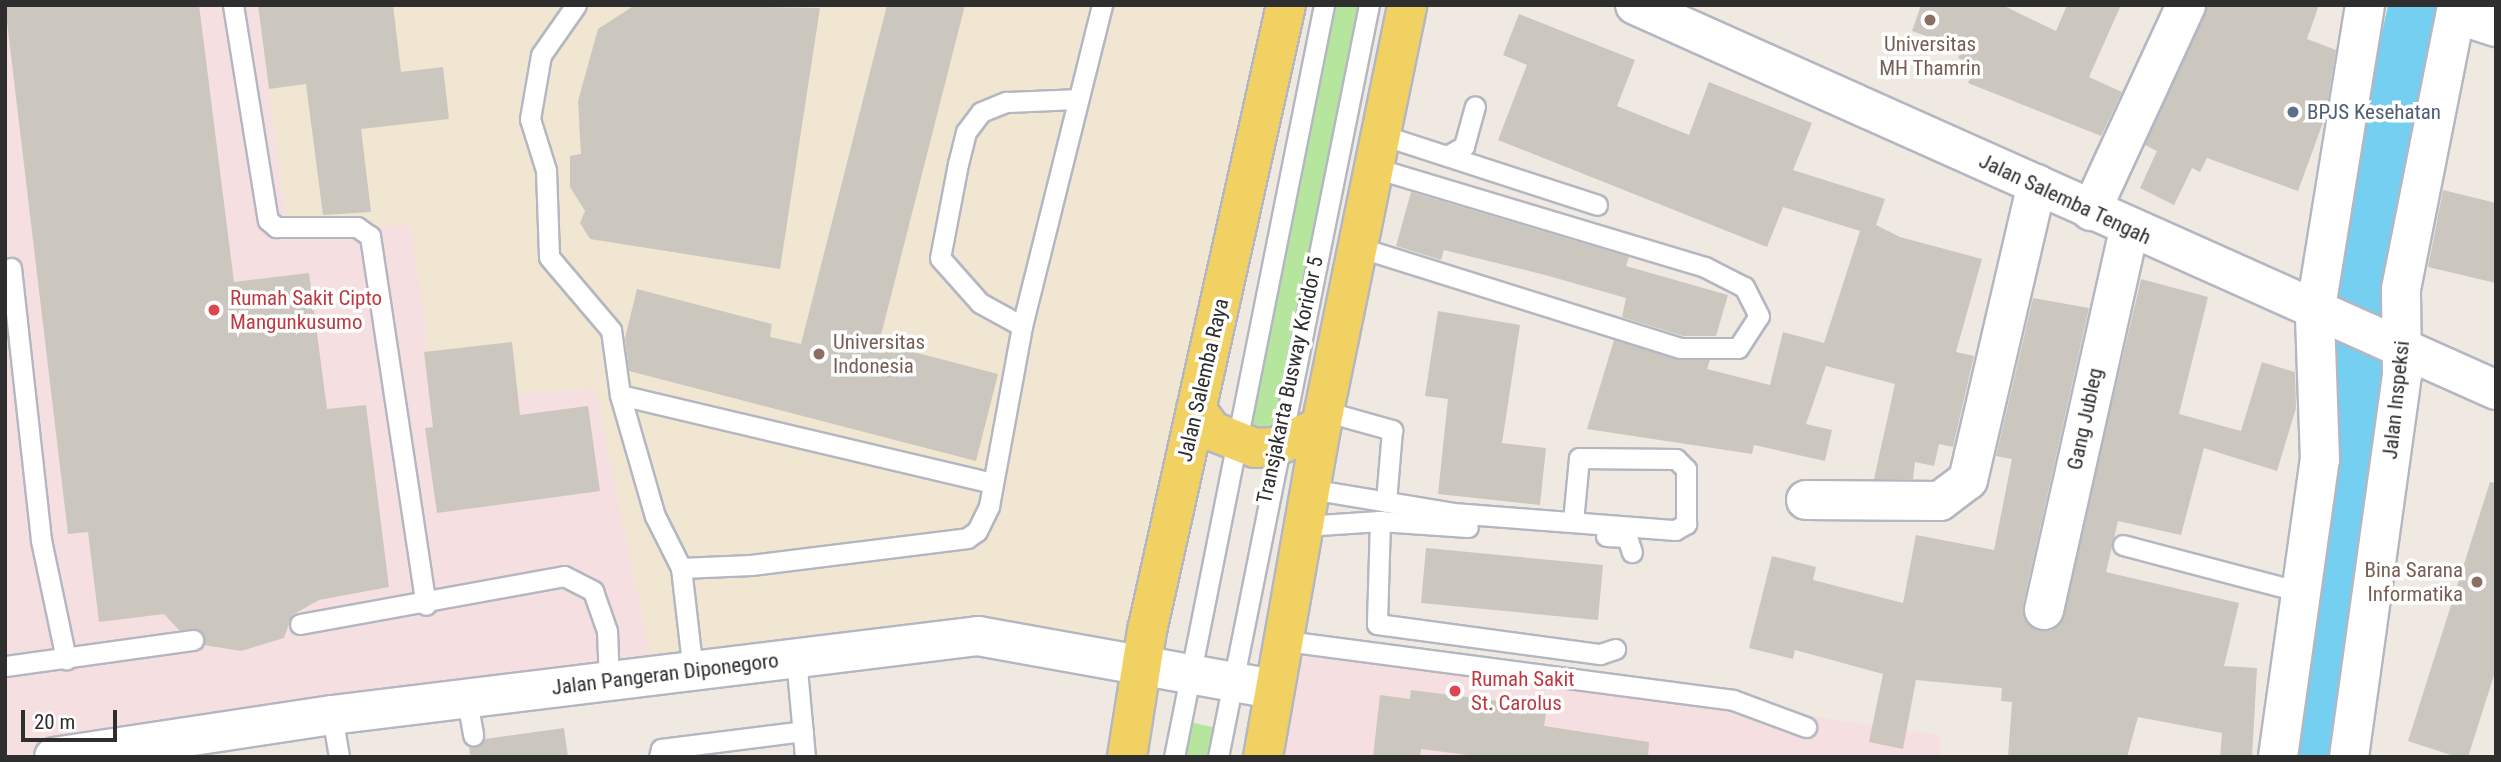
<!DOCTYPE html>
<html>
<head>
<meta charset="utf-8">
<style>
  body { margin:0 }
  #map { position:relative; width:2501px; height:762px; overflow:hidden; background:#efe9e1; font-family:"Roboto Condensed",sans-serif }
  div>[style] { position:absolute }
  .education>* { inset:0; background:#f0e6d1 }
  .medical>* { inset:0; background:#f5dfe0 }
  .green>* { inset:0; background:#b6e59e }
  .river>* { height:58px; margin:-29px; padding:0 29px; transform-origin:29px; border-radius:29px; background:#75cff0 }
  .building>* { inset:0; background:#cbc7bf }
  .roads { filter:drop-shadow(2px 0 #b4b7c1) drop-shadow(-2px 0 #b4b7c1) drop-shadow(0 2px #b4b7c1) drop-shadow(0 -2px #b4b7c1) }
  .service>* { height:19px; margin:-9.5px; padding:0 9.5px; transform-origin:9.5px; border-radius:9.5px; background:#fff }
  .minor>* { height:38px; margin:-19px; padding:0 19px; transform-origin:19px; border-radius:19px; background:#fff }
  .secondary>* { height:38px; margin:-19px; padding:0 19px; transform-origin:19px; border-radius:19px; background:#fff }
  .primary>* { height:38px; margin:-19px; padding:0 19px; transform-origin:19px; border-radius:19px; background:#f2d163 }
  .dots>* { width:19px; height:19px; translate:-50% -50%; box-sizing:border-box; border:4px solid #fff; border-radius:50% }
  span { translate:-50% -50%; white-space:nowrap; text-align:center; line-height:1.15; -webkit-text-stroke:7px #fff; paint-order:stroke }
  .education-label { font-size:21px; color:#785e54 }
  .left { translate:0 -50%; text-align:left }
  .right { translate:-100% -50%; text-align:right }
  .service-label { font-size:21px; color:#4e5e75 }
  .street-label { font-size:21px; color:#2e2e2e }
  .health-label { font-size:21px; color:#be3a42 }
  .frame { position:absolute; inset:0; border:7px solid #2e2e2e; pointer-events:none }
  .scale { position:absolute; left:21px; top:710px; width:96px; height:32px; box-sizing:border-box; border:4px solid #2e2e2e; border-top:0; padding-left:9px; font-size:21px; line-height:24px; white-space:nowrap; color:#2e2e2e; -webkit-text-stroke:5px #fff; paint-order:stroke }
</style>
</head>
<body>
<div id="map">
  <div class="education">
    <div style="clip-path:polygon(257px 5px,1286px 5px,1141px 666px,1039px 642px,655px 676px,436px 401px,288px 232px)"></div>
  </div>
  <div class="medical">
    <div style="clip-path:polygon(5px 5px,257px 5px,288px 232px,411px 225px,436px 401px,595px 388px,655px 676px,5px 757px)"></div>
    <div style="clip-path:polygon(1286px 641px,1940px 735px,1940px 757px,1265px 757px)"></div>
  </div>
  <div class="green">
    <div style="clip-path:polygon(1326px 5px,1369px 5px,1275px 447px,1237px 444px)"></div>
    <div style="clip-path:polygon(1180px 720px,1217px 728px,1213px 757px,1174px 757px)"></div>
  </div>
  <div class="river">
    <div style="left:2309px;top:757px;width:568px;rotate:-83.43deg"></div>
    <div style="left:2374px;top:193px;width:193px;rotate:-76.8deg"></div>
  </div>
  <div class="building">
    <div style="clip-path:polygon(5px 5px,199px 5px,234px 282px,309px 273px,327px 409px,366px 405px,389px 587px,319px 600px,292px 615px,284px 638px,241px 651px,204px 645px,202px 632px,179px 630px,164px 614px,99px 622px,88px 532px,68px 534px)"></div>
    <div style="clip-path:polygon(258px 5px,393px 5px,401px 72px,443px 67px,449px 119px,361px 129px,371px 212px,323px 215px,306px 84px,269px 89px)"></div>
    <div style="clip-path:polygon(635px 5px,820px 8px,780px 269px,590px 239px,580px 223px,585px 211px,570px 187px,570px 156px,581px 154px,578px 101px,598px 29px)"></div>
    <div style="clip-path:polygon(887px 5px,965px 5px,879px 343px,998px 374px,976px 461px,629px 371px,625px 338px,637px 289px,772px 324px,770px 337px,801px 344px)"></div>
    <div style="clip-path:polygon(1921px 5px,2002px 5px,2056px 31px,2067px 5px,2121px 5px,2089px 77px,2122px 92px,2101px 136px,1968px 83px,1976px 66px,1958px 58px,1963px 49px,1912px 31px)"></div>
    <div style="clip-path:polygon(2207px 5px,2319px 5px,2307px 39px,2336px 50px,2325px 117px,2298px 191px,2207px 158px,2200px 172px,2192px 168px,2174px 205px,2140px 188px,2157px 151px,2145px 145px)"></div>
    <div style="clip-path:polygon(1519px 14px,1635px 60px,1617px 106px,1689px 135px,1709px 82px,1812px 123px,1793px 170px,1885px 199px,1876px 225px,1900px 237px,1982px 259px,1956px 352px,1974px 356px,1953px 447px,1939px 444px,1934px 466px,1915px 462px,1913px 479px,1874px 479px,1895px 384px,1826px 366px,1806px 424px,1832px 430px,1825px 461px,1754px 445px,1752px 454px,1587px 429px,1614px 340px,1678px 360px,1710px 360px,1707px 369px,1770px 385px,1783px 332px,1824px 343px,1860px 231px,1783px 207px,1767px 247px,1498px 140px,1527px 65px,1503px 55px)"></div>
    <div style="clip-path:polygon(2443px 190px,2496px 203px,2496px 283px,2428px 267px)"></div>
    <div style="clip-path:polygon(1411px 192px,1629px 257px,1626px 266px,1728px 295px,1716px 336px,1683px 336px,1622px 317px,1626px 298px,1545px 275px,1444px 250px,1441px 260px,1396px 246px)"></div>
    <div style="clip-path:polygon(2141px 279px,2208px 297px,2179px 414px,2241px 431px,2262px 362px,2295px 372px,2296px 408px,2277px 471px,2204px 448px,2181px 535px,2118px 521px,2106px 572px,2239px 603px,2224px 666px,2257px 668px,2252px 757px,2220px 757px,2222px 733px,2138px 717px,2127px 757px,2008px 757px,2012px 702px,2001px 701px,2002px 688px,1916px 680px,1903px 749px,1869px 742px,1883px 674px,1795px 650px,1793px 659px,1749px 648px,1772px 556px,1816px 567px,1813px 580px,1903px 603px,1916px 535px,1994px 550px,2012px 459px,1996px 456px,2033px 298px,2089px 308px,2023px 605px,2030px 626px,2050px 631px,2060px 625px)"></div>
    <div style="clip-path:polygon(1438px 311px,1520px 325px,1502px 443px,1546px 448px,1540px 505px,1438px 494px,1448px 399px,1425px 396px)"></div>
    <div style="clip-path:polygon(512px 342px,520px 415px,588px 406px,600px 491px,437px 513px,425px 428px,433px 427px,424px 352px)"></div>
    <div style="clip-path:polygon(2490px 482px,2496px 483px,2496px 669px,2468px 757px,2457px 757px,2408px 741px)"></div>
    <div style="clip-path:polygon(1426px 548px,1603px 565px,1598px 620px,1421px 603px)"></div>
    <div style="clip-path:polygon(1411px 690px,1547px 707px,1544px 726px,1649px 742px,1648px 757px,1483px 757px,1421px 749px,1420px 757px,1373px 757px,1380px 695px,1410px 699px)"></div>
    <div style="clip-path:polygon(564px 728px,568px 757px,470px 757px,469px 746px,485px 739px)"></div>
  </div>
  <div class="roads">
    <div class="service">
      <div style="left:233px;top:5px;width:218px;rotate:80.8deg"></div>
      <div style="left:268px;top:220px;width:11px;rotate:41deg"></div>
      <div style="left:276px;top:227px;width:81px"></div>
      <div style="left:357px;top:227px;width:16px;rotate:35deg"></div>
      <div style="left:370px;top:236px;width:373px;rotate:81.4deg"></div>
      <div style="left:576px;top:5px;width:61px;rotate:125deg"></div>
      <div style="left:541px;top:55px;width:65px;rotate:99.8deg"></div>
      <div style="left:530px;top:119px;width:53px;rotate:72.6deg"></div>
      <div style="left:546px;top:170px;width:87px;rotate:88deg"></div>
      <div style="left:549px;top:257px;width:96px;rotate:49.7deg"></div>
      <div style="left:611px;top:330px;width:66px;rotate:82.1deg"></div>
      <div style="left:620px;top:395px;width:126px;rotate:73.9deg"></div>
      <div style="left:655px;top:516px;width:58px;rotate:63.4deg"></div>
      <div style="left:681px;top:568px;width:70px;rotate:-2.5deg"></div>
      <div style="left:751px;top:565px;width:218px;rotate:-7.1deg"></div>
      <div style="left:967px;top:538px;width:12px;rotate:-35deg"></div>
      <div style="left:977px;top:531px;width:28px;rotate:-64deg"></div>
      <div style="left:989px;top:506px;width:183px;rotate:-79.6deg"></div>
      <div style="left:1022px;top:326px;width:331px;rotate:-76deg"></div>
      <div style="left:1382px;top:135px;width:226px;rotate:18deg"></div>
      <div style="left:1447px;top:156px;width:20px;rotate:-30deg"></div>
      <div style="left:1464px;top:146px;width:41px;rotate:-74.6deg"></div>
      <div style="left:1358px;top:247px;width:338px;rotate:17.4deg"></div>
      <div style="left:1681px;top:348px;width:57px"></div>
      <div style="left:1738px;top:348px;width:38px;rotate:-57deg"></div>
      <div style="left:1759px;top:316px;width:33px;rotate:-117deg"></div>
      <div style="left:1744px;top:287px;width:44px;rotate:-152.9deg"></div>
      <div style="left:1705px;top:267px;width:345px;rotate:-163.3deg"></div>
      <div style="left:11px;top:268px;width:274px;rotate:83.7deg"></div>
      <div style="left:41px;top:540px;width:122px;rotate:78.1deg"></div>
      <div style="left:1022px;top:326px;width:48px;rotate:-151.3deg"></div>
      <div style="left:980px;top:303px;width:60px;rotate:-131.6deg"></div>
      <div style="left:940px;top:258px;width:96px;rotate:-79.2deg"></div>
      <div style="left:958px;top:164px;width:33px;rotate:-76deg"></div>
      <div style="left:966px;top:132px;width:25px;rotate:-53deg"></div>
      <div style="left:981px;top:112px;width:27px;rotate:-22deg"></div>
      <div style="left:1006px;top:102px;width:71px;rotate:-2.4deg"></div>
      <div style="left:620px;top:395px;width:383px;rotate:13.3deg"></div>
      <div style="left:1324px;top:411px;width:71px;rotate:15.6deg"></div>
      <div style="left:1392px;top:430px;width:72px;rotate:94.8deg"></div>
      <div style="left:1310px;top:489px;width:145px;rotate:9.5deg"></div>
      <div style="left:1453px;top:513px;width:223px;rotate:4.4deg"></div>
      <div style="left:1675px;top:530px;width:13px;rotate:-29deg"></div>
      <div style="left:1686px;top:524px;width:55px;rotate:-90deg"></div>
      <div style="left:1686px;top:469px;width:14px;rotate:-135deg"></div>
      <div style="left:1676px;top:459px;width:97px;rotate:-179.4deg"></div>
      <div style="left:1579px;top:458px;width:64px;rotate:95.4deg"></div>
      <div style="left:1380px;top:521px;width:103px;rotate:91.7deg"></div>
      <div style="left:1377px;top:624px;width:225px;rotate:7.7deg"></div>
      <div style="left:1600px;top:654px;width:16px;rotate:-18deg"></div>
      <div style="left:1304px;top:526px;width:76px;rotate:-3.8deg"></div>
      <div style="left:1380px;top:521px;width:88px;rotate:3.9deg"></div>
      <div style="left:1606px;top:536px;width:21px;rotate:3deg"></div>
      <div style="left:1627px;top:537px;width:16px;rotate:72deg"></div>
      <div style="left:2123px;top:545px;width:180px;rotate:14.8deg"></div>
      <div style="left:681px;top:568px;width:104px;rotate:83.4deg"></div>
      <div style="left:300px;top:624px;width:268px;rotate:-10.3deg"></div>
      <div style="left:564px;top:576px;width:33px;rotate:27deg"></div>
      <div style="left:593px;top:591px;width:42px;rotate:70.7deg"></div>
      <div style="left:607px;top:631px;width:50px;rotate:87.7deg"></div>
      <div style="left:1286px;top:641px;width:451px;rotate:7.5deg"></div>
      <div style="left:1733px;top:700px;width:78px;rotate:20.3deg"></div>
      <div style="left:796px;top:658px;width:99px;rotate:84.8deg"></div>
      <div style="left:5px;top:666px;width:190px;rotate:-7.9deg"></div>
      <div style="left:467px;top:700px;width:36px;rotate:80deg"></div>
      <div style="left:332px;top:715px;width:43px;rotate:80.5deg"></div>
      <div style="left:659px;top:757px;width:8px;rotate:-76deg"></div>
      <div style="left:661px;top:749px;width:143px;rotate:-7.2deg"></div>
      <div style="left:1174px;top:757px;width:767px;rotate:-78.72deg"></div>
      <div style="left:1218px;top:757px;width:767px;rotate:-78.65deg"></div>
    </div>
    <div class="minor">
      <div style="left:2459px;top:15px;width:39px;rotate:18deg"></div>
      <div style="left:2091px;top:211px;width:227px;rotate:-65.2deg"></div>
      <div style="left:1806px;top:500px;width:134px;rotate:0.4deg"></div>
      <div style="left:1940px;top:501px;width:35px;rotate:-37deg"></div>
      <div style="left:1968px;top:480px;width:304px;rotate:-76.9deg"></div>
      <div style="left:2044px;top:610px;width:389px;rotate:-77.4deg"></div>
      <div style="left:2278px;top:757px;width:300px;rotate:-82deg"></div>
      <div style="left:2320px;top:460px;width:146px;rotate:-92deg"></div>
      <div style="left:2315px;top:314px;width:313px;rotate:-80.8deg"></div>
      <div style="left:2349px;top:757px;width:386px;rotate:-82.1deg"></div>
      <div style="left:2402px;top:375px;width:86px;rotate:-90.7deg"></div>
      <div style="left:2401px;top:289px;width:289px;rotate:-78.8deg"></div>
    </div>
    <div class="secondary">
      <div style="left:1635px;top:5px;width:943px;rotate:24.09deg"></div>
      <div style="left:54px;top:757px;width:281px;rotate:-8.6deg"></div>
      <div style="left:332px;top:715px;width:651px;rotate:-6.97deg"></div>
      <div style="left:978px;top:636px;width:301px;rotate:10.2deg"></div>
    </div>
    <div class="primary">
      <div style="left:1196px;top:409px;width:27px;rotate:54deg"></div>
      <div style="left:1212px;top:431px;width:46px;rotate:21.6deg"></div>
      <div style="left:1255px;top:448px;width:20px;rotate:-3deg"></div>
      <div style="left:1275px;top:447px;width:51px;rotate:-24.1deg"></div>
      <div style="left:1127px;top:757px;width:128px;rotate:-81deg"></div>
      <div style="left:1147px;top:631px;width:641px;rotate:-77.48deg"></div>
      <div style="left:1263px;top:757px;width:351px;rotate:-80deg"></div>
      <div style="left:1324px;top:411px;width:414px;rotate:-78.4deg"></div>
    </div>
  </div>
  <div class="dots">
    <div style="left:1930px;top:20px;background:#8d6e63"></div>
    <div style="left:2293px;top:112px;background:#5c6f8a"></div>
    <div style="left:214px;top:310px;background:#e0444e"></div>
    <div style="left:819px;top:354px;background:#8d6e63"></div>
    <div style="left:2477px;top:582px;background:#8d6e63"></div>
    <div style="left:1455px;top:691px;background:#e0444e"></div>
  </div>
  <div class="education-label">
    <span style="left:1930px;top:56px">Universitas<br>MH Thamrin</span>
    <span class="left" style="left:833px;top:354px">Universitas<br>Indonesia</span>
    <span class="right" style="left:2463px;top:582px">Bina Sarana<br>Informatika</span>
  </div>
  <div class="service-label">
    <span class="left" style="left:2307px;top:112px">BPJS Kesehatan</span>
  </div>
  <div class="street-label">
    <span style="left:2065px;top:199px;rotate:25deg">Jalan Salemba Tengah</span>
    <span style="left:1203px;top:380px;rotate:-77deg">Jalan Salemba Raya</span>
    <span style="left:1290px;top:380px;rotate:-78deg">Transjakarta Busway Koridor 5</span>
    <span style="left:2396px;top:400px;rotate:-84deg">Jalan Inspeksi</span>
    <span style="left:2085px;top:419px;rotate:-78deg">Gang Jubleg</span>
    <span style="left:665px;top:674px;rotate:-7deg">Jalan Pangeran Diponegoro</span>
  </div>
  <div class="health-label">
    <span class="left" style="left:230px;top:310px">Rumah Sakit Cipto<br>Mangunkusumo</span>
    <span class="left" style="left:1471px;top:691px">Rumah Sakit<br>St. Carolus</span>
  </div>
  <div class="frame"></div>
  <div class="scale">20 m</div>
</div>
</body>
</html>
